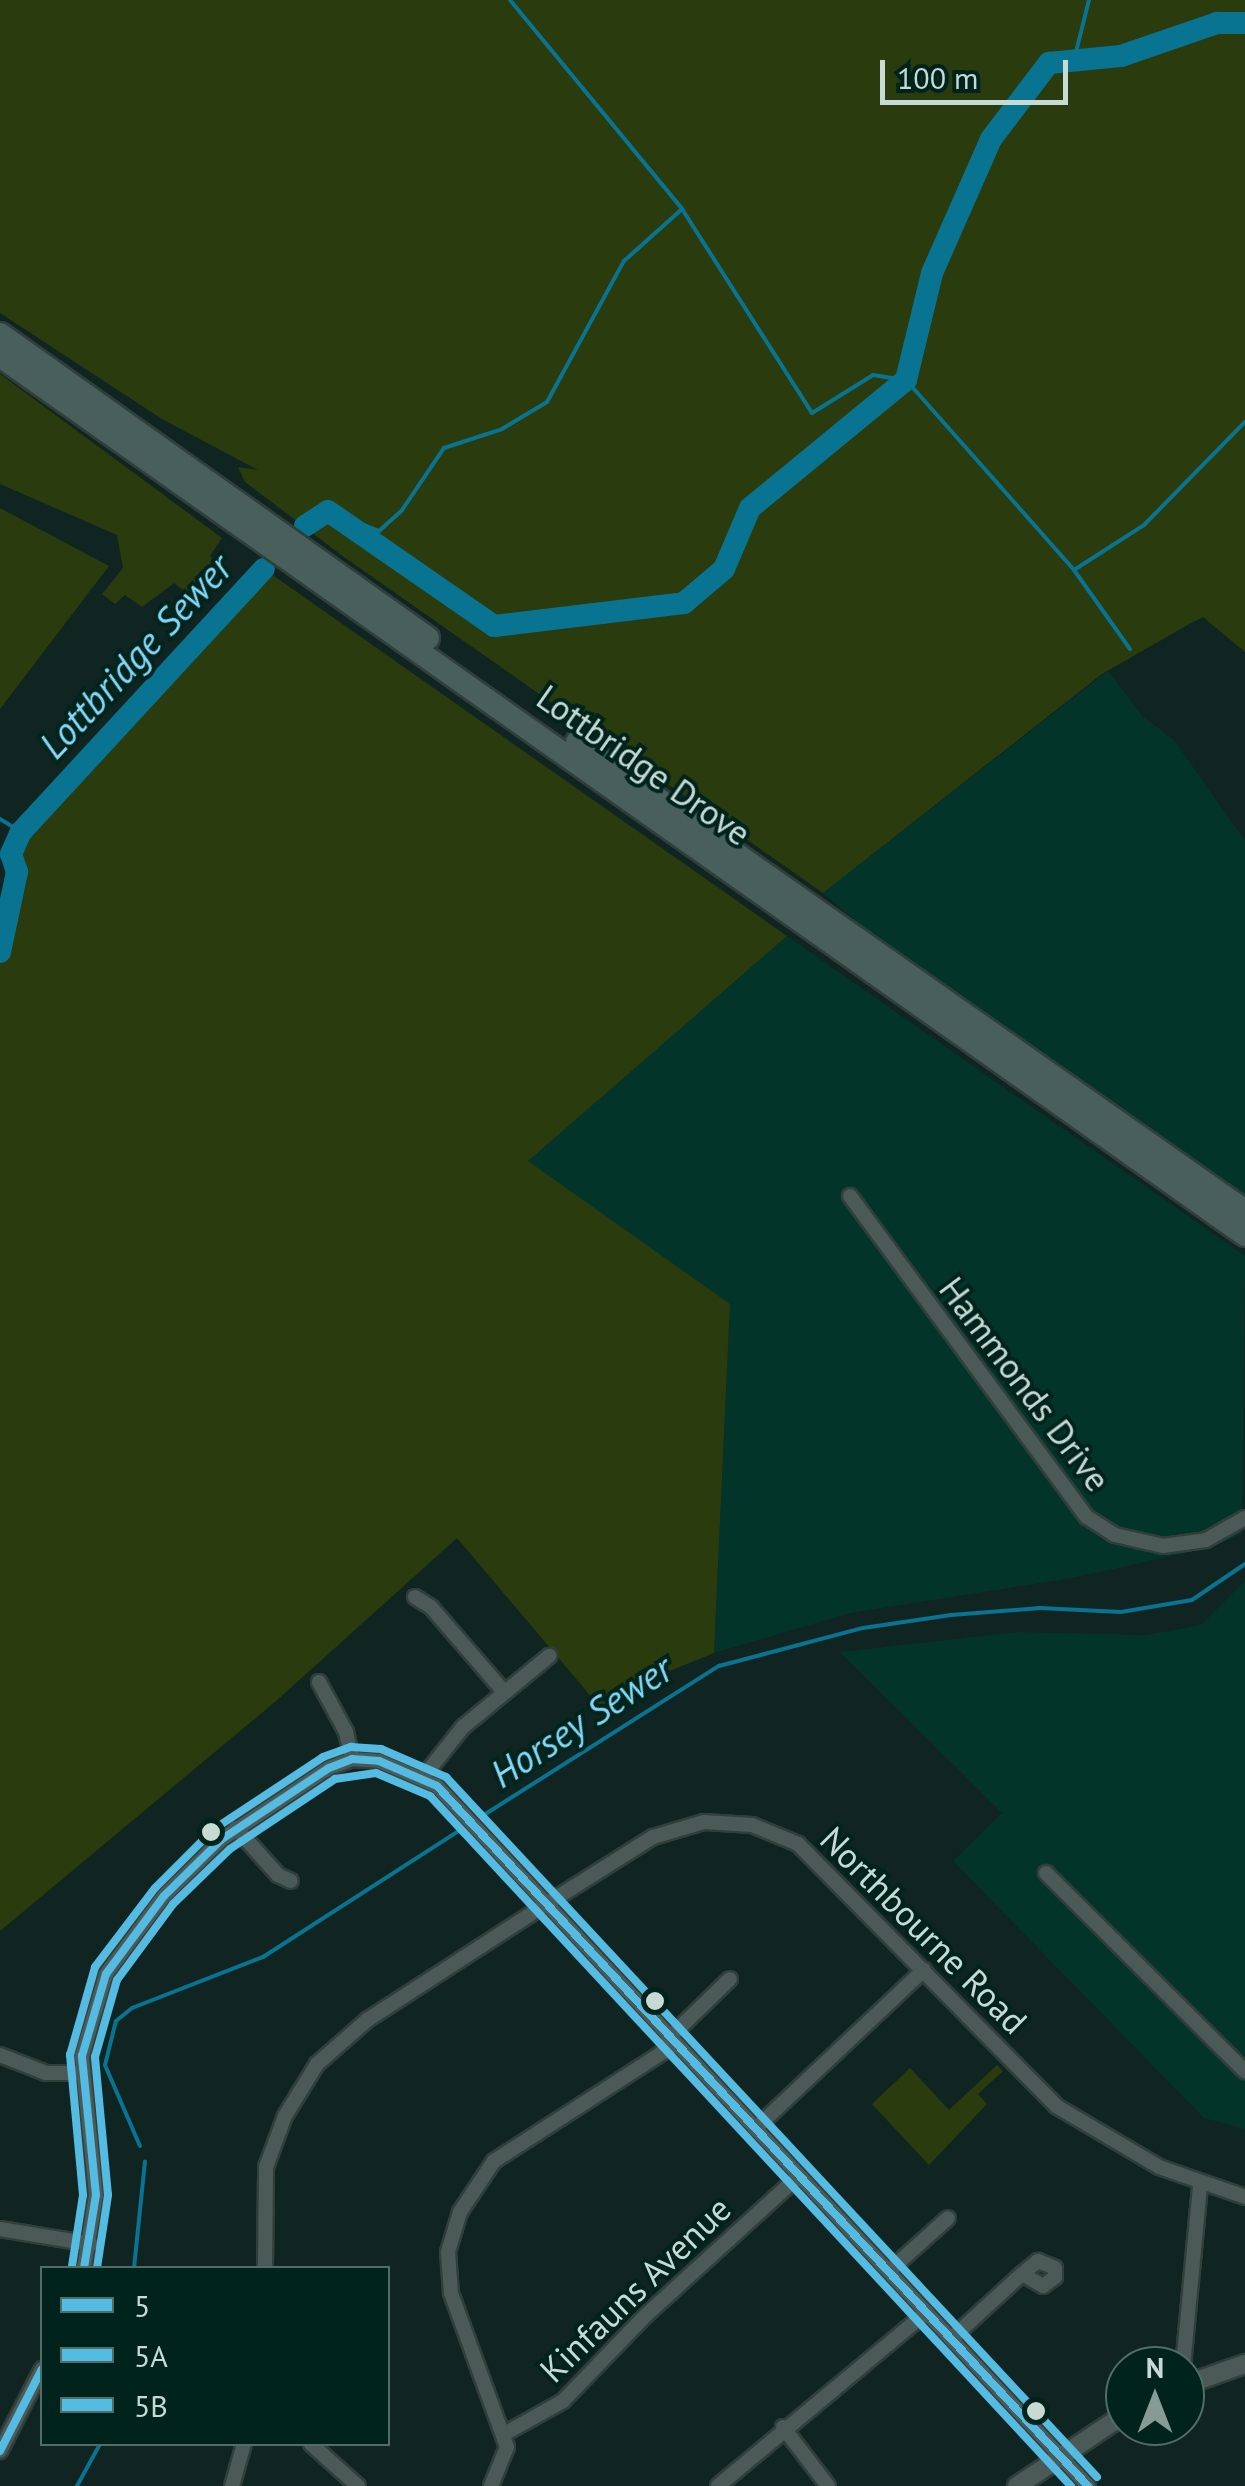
<!DOCTYPE html>
<html>
<head>
<meta charset="utf-8">
<style>
  body { margin:0 }
  #map { position:relative; width:1245px; height:2486px; overflow:hidden; background:#102521; font-family:"PT Sans",sans-serif }
  div>[style] { position:absolute }
  .built>* { inset:0; background:#03342a }
  .green>* { inset:0; background:#2a3b0d }
  .stream>* { height:4px; margin:-2px; padding:0 2px; transform-origin:2px; border-radius:2px; background:#087492 }
  .river>* { height:22px; margin:-11px; padding:0 11px; transform-origin:11px; border-radius:11px; background:#087492 }
  .roads { filter:drop-shadow(2px 0 #313f3b) drop-shadow(-2px 0 #313f3b) drop-shadow(0 2px #313f3b) drop-shadow(0 -2px #313f3b) }
  .minor>* { height:14px; margin:-7px; padding:0 7px; transform-origin:7px; border-radius:7px; background:#4c5a57 }
  .tertiary>* { height:18px; margin:-9px; padding:0 9px; transform-origin:9px; border-radius:9px; background:#4c5a57 }
  .primary>* { height:22px; margin:-11px; padding:0 11px; transform-origin:11px; border-radius:11px; background:#485f5c }
  .bus-1>* { height:8px; margin:-4px; padding:0 4px; transform-origin:4px; border-radius:4px; background:#54bbe2 }
  .bus-2>* { height:8px; margin:-4px; padding:0 4px; transform-origin:4px; border-radius:4px; background:#54bbe2 }
  .bus-3>* { height:8px; margin:-4px; padding:0 4px; transform-origin:4px; border-radius:4px; background:#54bbe2 }
  .dots>* { width:28px; height:28px; translate:-50% -50%; box-sizing:border-box; border:5px solid #00241c; border-radius:50% }
  span { translate:-50% -50%; white-space:nowrap; text-align:center; line-height:1.15; -webkit-text-stroke:8px #00241c; paint-order:stroke }
  .street-label { font-size:35px; color:#c7dad4 }
  .water-label { font-size:38px; color:#84d9fb; font-style:italic }
  .legend { position:absolute; left:40px; top:2266px; width:350px; height:180px; box-sizing:border-box; background:#00241c; border:2px solid #506d66; margin:0; padding:12px 18px; list-style:none; font-size:30px; color:#c7dad4 }
  .legend li { display:flex; align-items:center; gap:20px; height:50px }
  .legend b { width:50px; border:2px solid #506d66 }
  .north { position:absolute; left:1105px; top:2346px; width:100px; height:100px; box-sizing:border-box; background:#00241c; border:2px solid #506d66; border-radius:50%; rotate:0deg; font-size:28px; font-weight:700; line-height:40px; text-align:center; color:#c7dad4 }
  .north::after { content:''; display:block; margin:auto; width:35px; height:45px; background:#879b95; clip-path:polygon(50% 0,100% 100%,50% 72%,0 100%) }
  .scale { position:absolute; left:880px; top:60px; width:188px; height:45px; box-sizing:border-box; border:5px solid #c7dad4; border-top:0; padding-left:12px; font-size:30px; line-height:35px; white-space:nowrap; color:#c7dad4; -webkit-text-stroke:8px #00241c; paint-order:stroke }
</style>
</head>
<body>
<div id="map">
  <div class="built">
    <div style="clip-path:polygon(1108px 671px,1143px 717px,1174px 740px,1245px 841px,1245px 1197px,865px 929px,823px 893px)"></div>
    <div style="clip-path:polygon(787px 936px,1245px 1256px,1242px 1534px,1208px 1548px,1072px 1578px,850px 1613px,714px 1653px,730px 1304px,527px 1161px)"></div>
    <div style="clip-path:polygon(1245px 1581px,1245px 2129px,1204px 2118px,953px 1861px,1002px 1813px,840px 1652px,1019px 1632px,1147px 1635px,1201px 1625px)"></div>
  </div>
  <div class="green">
    <div style="clip-path:polygon(0 0,1245px 0,1245px 652px,1203px 617px,1191px 623px,1102px 674px,823px 893px,344px 557px,245px 482px,238px 467px,258px 470px,162px 419px,0 313px)"></div>
    <div style="clip-path:polygon(0 374px,222px 538px,210px 556px,219px 566px,198px 602px,174px 583px,142px 607px,125px 595px,115px 604px,102px 594px,123px 568px,117px 535px,0 484px)"></div>
    <div style="clip-path:polygon(0 508px,109px 566px,0 709px)"></div>
    <div style="clip-path:polygon(264px 569px,787px 936px,528px 1161px,730px 1304px,714px 1653px,662px 1674px,605px 1713px,457px 1538px,275px 1702px,0 1931px,0 952px,17px 872px,11px 854px,21px 832px)"></div>
    <div style="clip-path:polygon(997px 2065px,1003px 2071px,978px 2094px,987px 2104px,929px 2165px,872px 2104px,910px 2068px,949px 2110px)"></div>
  </div>
  <div class="stream">
    <div style="left:510px;top:0;width:271px;rotate:50.5deg"></div>
    <div style="left:682px;top:209px;width:242px;rotate:57.5deg"></div>
    <div style="left:812px;top:413px;width:72px;rotate:-31.9deg"></div>
    <div style="left:873px;top:375px;width:33px;rotate:9deg"></div>
    <div style="left:906px;top:380px;width:254px;rotate:48.5deg"></div>
    <div style="left:1074px;top:570px;width:97px;rotate:54.7deg"></div>
    <div style="left:1075px;top:56px;width:58px;rotate:-76deg"></div>
    <div style="left:328px;top:511px;width:55px;rotate:21.4deg"></div>
    <div style="left:379px;top:531px;width:31px;rotate:-42deg"></div>
    <div style="left:402px;top:510px;width:75px;rotate:-55.9deg"></div>
    <div style="left:444px;top:448px;width:61px;rotate:-18.1deg"></div>
    <div style="left:502px;top:429px;width:52px;rotate:-31deg"></div>
    <div style="left:547px;top:402px;width:161px;rotate:-61.4deg"></div>
    <div style="left:624px;top:261px;width:78px;rotate:-41.9deg"></div>
    <div style="left:1074px;top:570px;width:83px;rotate:-32.7deg"></div>
    <div style="left:1144px;top:525px;width:144px;rotate:-45.6deg"></div>
    <div style="left:0;top:819px;width:25px;rotate:32deg"></div>
    <div style="left:476px;top:1820px;width:288px;rotate:-32.4deg"></div>
    <div style="left:719px;top:1666px;width:149px;rotate:-14.8deg"></div>
    <div style="left:863px;top:1628px;width:89px;rotate:-8.4deg"></div>
    <div style="left:951px;top:1615px;width:89px;rotate:-4.5deg"></div>
    <div style="left:1040px;top:1608px;width:81px;rotate:2.8deg"></div>
    <div style="left:1121px;top:1612px;width:72px;rotate:-9.6deg"></div>
    <div style="left:1192px;top:1600px;width:64px;rotate:-34.2deg"></div>
    <div style="left:140px;top:2146px;width:88px;rotate:-113.4deg"></div>
    <div style="left:105px;top:2065px;width:45px;rotate:-76deg"></div>
    <div style="left:116px;top:2021px;width:21px;rotate:-39deg"></div>
    <div style="left:132px;top:2008px;width:141px;rotate:-21.3deg"></div>
    <div style="left:263px;top:1957px;width:244px;rotate:-32.8deg"></div>
    <div style="left:134px;top:2268px;width:107px;rotate:-84.1deg"></div>
    <div style="left:77px;top:2486px;width:48px;rotate:-61.3deg"></div>
  </div>
  <div class="river">
    <div style="left:305px;top:526px;width:27px;rotate:-33deg"></div>
    <div style="left:328px;top:511px;width:202px;rotate:34.7deg"></div>
    <div style="left:494px;top:626px;width:191px;rotate:-6.9deg"></div>
    <div style="left:684px;top:603px;width:52px;rotate:-40.4deg"></div>
    <div style="left:724px;top:569px;width:66px;rotate:-66.9deg"></div>
    <div style="left:750px;top:508px;width:202px;rotate:-39.4deg"></div>
    <div style="left:906px;top:380px;width:110px;rotate:-76.3deg"></div>
    <div style="left:932px;top:273px;width:146px;rotate:-66.2deg"></div>
    <div style="left:991px;top:139px;width:96px;rotate:-52.7deg"></div>
    <div style="left:1049px;top:63px;width:72px;rotate:-5.6deg"></div>
    <div style="left:1121px;top:56px;width:102px;rotate:-19deg"></div>
    <div style="left:1217px;top:23px;width:28px"></div>
    <div style="left:0;top:952px;width:82px;rotate:-78deg"></div>
    <div style="left:17px;top:872px;width:19px;rotate:-108deg"></div>
    <div style="left:11px;top:854px;width:24px;rotate:-66deg"></div>
    <div style="left:21px;top:832px;width:358px;rotate:-47.3deg"></div>
  </div>
  <div class="roads">
    <div class="minor">
      <div style="left:850px;top:1196px;width:399px;rotate:53.6deg"></div>
      <div style="left:1087px;top:1517px;width:33px;rotate:33deg"></div>
      <div style="left:1115px;top:1535px;width:49px;rotate:12.9deg"></div>
      <div style="left:1163px;top:1546px;width:43px;rotate:-7.9deg"></div>
      <div style="left:1206px;top:1540px;width:45px;rotate:-29.4deg"></div>
      <div style="left:415px;top:1597px;width:19px;rotate:32deg"></div>
      <div style="left:431px;top:1607px;width:112px;rotate:49.3deg"></div>
      <div style="left:319px;top:1682px;width:57px;rotate:61.6deg"></div>
      <div style="left:346px;top:1732px;width:28px;rotate:77deg"></div>
      <div style="left:424px;top:1776px;width:63px;rotate:-51.5deg"></div>
      <div style="left:463px;top:1727px;width:112px;rotate:-39.5deg"></div>
      <div style="left:236px;top:1828px;width:63px;rotate:48.2deg"></div>
      <div style="left:278px;top:1875px;width:14px;rotate:25deg"></div>
      <div style="left:1046px;top:1873px;width:281px;rotate:44.9deg"></div>
      <div style="left:668px;top:2039px;width:86px;rotate:-44.1deg"></div>
      <div style="left:0;top:2055px;width:49px;rotate:21.4deg"></div>
      <div style="left:46px;top:2073px;width:35px"></div>
      <div style="left:755px;top:2129px;width:232px;rotate:-43.3deg"></div>
      <div style="left:0;top:2229px;width:92px;rotate:9.4deg"></div>
      <div style="left:84px;top:2268px;width:74px;rotate:-80.7deg"></div>
      <div style="left:96px;top:2195px;width:140px;rotate:-95.8deg"></div>
      <div style="left:82px;top:2056px;width:85px;rotate:-73.7deg"></div>
      <div style="left:106px;top:1974px;width:97px;rotate:-53.4deg"></div>
      <div style="left:164px;top:1896px;width:81px;rotate:-44.5deg"></div>
      <div style="left:222px;top:1839px;width:128px;rotate:-33.6deg"></div>
      <div style="left:329px;top:1768px;width:25px;rotate:-21deg"></div>
      <div style="left:352px;top:1759px;width:27px;rotate:4deg"></div>
      <div style="left:379px;top:1761px;width:63px;rotate:23.3deg"></div>
      <div style="left:437px;top:1786px;width:956px;rotate:47.08deg"></div>
      <div style="left:265px;top:2268px;width:101px;rotate:-89.4deg"></div>
      <div style="left:266px;top:2167px;width:54px;rotate:-69.6deg"></div>
      <div style="left:285px;top:2116px;width:61px;rotate:-58.4deg"></div>
      <div style="left:317px;top:2064px;width:67px;rotate:-41.3deg"></div>
      <div style="left:367px;top:2020px;width:212px;rotate:-32.9deg"></div>
      <div style="left:545px;top:1905px;width:128px;rotate:-32.2deg"></div>
      <div style="left:653px;top:1837px;width:53px;rotate:-16.4deg"></div>
      <div style="left:704px;top:1822px;width:48px;rotate:3.6deg"></div>
      <div style="left:752px;top:1825px;width:50px;rotate:22.4deg"></div>
      <div style="left:798px;top:1844px;width:368px;rotate:45.4deg"></div>
      <div style="left:1056px;top:2106px;width:120px;rotate:30.6deg"></div>
      <div style="left:1159px;top:2167px;width:91px;rotate:19.2deg"></div>
      <div style="left:889px;top:2271px;width:79px;rotate:-41.9deg"></div>
      <div style="left:951px;top:2339px;width:96px;rotate:-42.5deg"></div>
      <div style="left:1022px;top:2274px;width:21px;rotate:-39deg"></div>
      <div style="left:1038px;top:2261px;width:18px;rotate:22deg"></div>
      <div style="left:1055px;top:2268px;width:9px;rotate:90deg"></div>
      <div style="left:1055px;top:2277px;width:15px;rotate:143deg"></div>
      <div style="left:1043px;top:2286px;width:24px;rotate:-150deg"></div>
      <div style="left:1183px;top:2366px;width:182px;rotate:-84.6deg"></div>
      <div style="left:783px;top:2427px;width:74px;rotate:52.7deg"></div>
      <div style="left:504px;top:2434px;width:68px;rotate:-29.2deg"></div>
      <div style="left:563px;top:2401px;width:118px;rotate:-46deg"></div>
      <div style="left:645px;top:2316px;width:208px;rotate:-42.3deg"></div>
      <div style="left:311px;top:2444px;width:63px;rotate:41.8deg"></div>
      <div style="left:0;top:2451px;width:92px;rotate:-62.9deg"></div>
      <div style="left:232px;top:2486px;width:44px;rotate:-74.1deg"></div>
      <div style="left:491px;top:2486px;width:42px;rotate:-67.7deg"></div>
      <div style="left:507px;top:2447px;width:164px;rotate:-110deg"></div>
      <div style="left:451px;top:2293px;width:41px;rotate:-94.2deg"></div>
      <div style="left:448px;top:2252px;width:42px;rotate:-73.3deg"></div>
      <div style="left:460px;top:2212px;width:61px;rotate:-56.3deg"></div>
      <div style="left:494px;top:2161px;width:214px;rotate:-32.8deg"></div>
      <div style="left:718px;top:2486px;width:272px;rotate:-39.8deg"></div>
    </div>
    <div class="tertiary">
      <div style="left:1185px;top:2385px;width:64px;rotate:-19.3deg"></div>
      <div style="left:1017px;top:2486px;width:130px;rotate:-33.7deg"></div>
    </div>
    <div class="primary">
      <div style="left:0;top:334px;width:525px;rotate:35.39deg"></div>
      <div style="left:0;top:356px;width:1524px;rotate:35.22deg"></div>
      <div style="left:577px;top:742px;width:816px;rotate:35.07deg"></div>
    </div>
  </div>
  <div class="bus-1">
    <div style="left:84px;top:2268px;width:74px;rotate:-80.7deg"></div>
    <div style="left:96px;top:2195px;width:140px;rotate:-95.8deg"></div>
    <div style="left:82px;top:2056px;width:85px;rotate:-73.7deg"></div>
    <div style="left:106px;top:1974px;width:97px;rotate:-53.4deg"></div>
    <div style="left:164px;top:1896px;width:81px;rotate:-44.5deg"></div>
    <div style="left:222px;top:1839px;width:128px;rotate:-33.6deg"></div>
    <div style="left:329px;top:1768px;width:25px;rotate:-21deg"></div>
    <div style="left:352px;top:1759px;width:27px;rotate:4deg"></div>
    <div style="left:379px;top:1761px;width:63px;rotate:23.3deg"></div>
    <div style="left:437px;top:1786px;width:956px;rotate:47.08deg"></div>
    <div style="left:0;top:2451px;width:92px;rotate:-62.9deg"></div>
  </div>
  <div class="bus-2">
    <div style="left:97px;top:2268px;width:74px;rotate:-81.4deg"></div>
    <div style="left:108px;top:2195px;width:139px;rotate:-95.4deg"></div>
    <div style="left:95px;top:2057px;width:80px;rotate:-74.1deg"></div>
    <div style="left:117px;top:1980px;width:94px;rotate:-53.6deg"></div>
    <div style="left:173px;top:1904px;width:79px;rotate:-44deg"></div>
    <div style="left:230px;top:1849px;width:126px;rotate:-33.7deg"></div>
    <div style="left:335px;top:1779px;width:41px;rotate:-8.3deg"></div>
    <div style="left:376px;top:1773px;width:59px;rotate:23.1deg"></div>
    <div style="left:430px;top:1796px;width:942px;rotate:47.11deg"></div>
  </div>
  <div class="bus-3">
    <div style="left:72px;top:2266px;width:72px;rotate:-81.2deg"></div>
    <div style="left:83px;top:2195px;width:141px;rotate:-95.3deg"></div>
    <div style="left:70px;top:2055px;width:91px;rotate:-74.1deg"></div>
    <div style="left:95px;top:1967px;width:99px;rotate:-52.8deg"></div>
    <div style="left:155px;top:1888px;width:83px;rotate:-45deg"></div>
    <div style="left:214px;top:1829px;width:131px;rotate:-33.4deg"></div>
    <div style="left:323px;top:1757px;width:30px;rotate:-20deg"></div>
    <div style="left:351px;top:1747px;width:30px;rotate:4deg"></div>
    <div style="left:381px;top:1749px;width:71px;rotate:23.3deg"></div>
    <div style="left:446px;top:1777px;width:956px;rotate:47.08deg"></div>
  </div>
  <div class="dots">
    <div style="left:211px;top:1832px;background:#c7dad4"></div>
    <div style="left:655px;top:2001px;background:#c7dad4"></div>
    <div style="left:1036px;top:2411px;background:#c7dad4"></div>
  </div>
  <div class="street-label">
    <span style="left:644px;top:765px;rotate:35deg">Lottbridge Drove</span>
    <span style="left:1025px;top:1384px;rotate:53deg">Hammonds Drive</span>
    <span style="left:924px;top:1930px;rotate:45deg">Northbourne Road</span>
    <span style="left:635px;top:2289px;rotate:-44deg">Kinfauns Avenue</span>
  </div>
  <div class="water-label">
    <span style="left:135px;top:656px;rotate:-47deg">Lottbridge Sewer</span>
    <span style="left:581px;top:1721px;rotate:-33deg">Horsey Sewer</span>
  </div>
  <ul class="legend">
  <li><b style="height:12px;background:#54bbe2"></b>5</li>
  <li><b style="height:12px;background:#54bbe2"></b>5A</li>
  <li><b style="height:12px;background:#54bbe2"></b>5B</li>
  </ul>
  <div class="north">N</div>
  <div class="scale">100 m</div>
</div>
</body>
</html>
